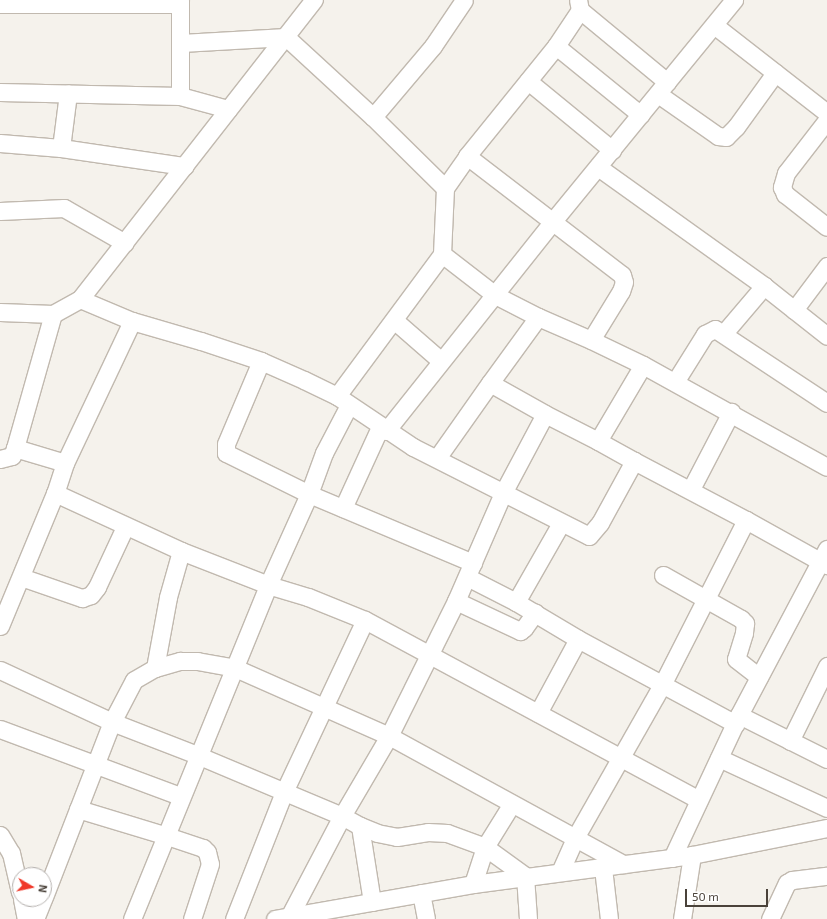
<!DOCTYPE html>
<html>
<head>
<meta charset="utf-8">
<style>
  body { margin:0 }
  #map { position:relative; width:827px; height:919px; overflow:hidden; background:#f5f2ec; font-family:"Exo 2",sans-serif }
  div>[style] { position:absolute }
  .roads { filter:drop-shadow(1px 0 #c1b9af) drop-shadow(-1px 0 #c1b9af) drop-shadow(0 1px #c1b9af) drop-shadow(0 -1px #c1b9af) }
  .minor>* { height:17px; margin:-8.5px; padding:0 8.5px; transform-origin:8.5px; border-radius:8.5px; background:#fff }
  span { translate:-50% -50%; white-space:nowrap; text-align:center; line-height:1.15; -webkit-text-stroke:3px #fff; paint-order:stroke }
  .north { position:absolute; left:12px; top:867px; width:40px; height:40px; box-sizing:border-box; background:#fff; border:1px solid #b7b3b0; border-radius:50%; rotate:99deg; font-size:11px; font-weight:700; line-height:16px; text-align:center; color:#4a423a }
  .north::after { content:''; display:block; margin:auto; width:14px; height:18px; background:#f03829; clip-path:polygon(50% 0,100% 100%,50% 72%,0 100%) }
  .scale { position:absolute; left:685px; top:889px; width:83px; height:18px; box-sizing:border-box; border:2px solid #4a423a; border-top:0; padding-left:5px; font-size:12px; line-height:14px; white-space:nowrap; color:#4a423a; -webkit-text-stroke:3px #fff; paint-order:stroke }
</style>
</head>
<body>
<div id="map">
  <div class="roads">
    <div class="minor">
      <div style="left:180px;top:0;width:96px;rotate:90deg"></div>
      <div style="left:0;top:4px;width:180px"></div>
      <div style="left:580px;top:10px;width:113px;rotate:39.6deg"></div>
      <div style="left:714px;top:25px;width:143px;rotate:37.9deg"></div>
      <div style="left:181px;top:43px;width:105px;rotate:-3.3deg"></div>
      <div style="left:286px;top:37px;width:118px;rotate:42.6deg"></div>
      <div style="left:373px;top:117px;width:101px;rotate:44.6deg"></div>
      <div style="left:556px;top:46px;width:109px;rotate:39.1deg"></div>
      <div style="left:528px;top:81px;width:109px;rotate:39.4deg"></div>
      <div style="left:0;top:92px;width:180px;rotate:1.3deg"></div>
      <div style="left:180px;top:96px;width:50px;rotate:15.2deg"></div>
      <div style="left:658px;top:94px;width:73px;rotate:35deg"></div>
      <div style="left:718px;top:136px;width:8px;rotate:7deg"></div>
      <div style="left:726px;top:137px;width:14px;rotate:-45deg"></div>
      <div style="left:736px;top:127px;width:67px;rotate:-54.2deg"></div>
      <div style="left:373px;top:117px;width:93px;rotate:-49.8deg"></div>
      <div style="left:433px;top:46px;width:55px;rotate:-56deg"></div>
      <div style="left:827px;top:120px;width:67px;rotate:127.7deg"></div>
      <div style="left:786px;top:173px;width:15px;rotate:106deg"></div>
      <div style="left:782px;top:187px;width:8px;rotate:67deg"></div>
      <div style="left:785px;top:194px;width:53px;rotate:38.2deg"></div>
      <div style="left:0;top:143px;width:61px;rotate:4.7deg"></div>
      <div style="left:61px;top:148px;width:55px;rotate:-82.7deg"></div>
      <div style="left:61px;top:148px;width:125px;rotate:8.3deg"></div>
      <div style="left:467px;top:156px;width:195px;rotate:37.5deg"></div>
      <div style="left:622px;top:275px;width:7px;rotate:74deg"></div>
      <div style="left:624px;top:282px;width:9px;rotate:108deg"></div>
      <div style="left:621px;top:291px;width:57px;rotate:121.5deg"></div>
      <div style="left:591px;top:340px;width:58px;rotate:-156.5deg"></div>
      <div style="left:598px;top:167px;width:204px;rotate:35.6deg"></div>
      <div style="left:764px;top:286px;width:80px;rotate:38.4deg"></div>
      <div style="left:0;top:211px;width:64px;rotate:-2.7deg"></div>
      <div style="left:64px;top:208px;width:70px;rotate:29.8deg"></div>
      <div style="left:442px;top:254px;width:67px;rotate:37.7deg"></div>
      <div style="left:495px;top:295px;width:48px;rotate:27.1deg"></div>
      <div style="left:538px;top:317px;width:82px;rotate:126deg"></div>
      <div style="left:794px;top:310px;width:55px;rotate:-53.1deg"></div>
      <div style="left:0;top:312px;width:53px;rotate:2.2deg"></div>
      <div style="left:53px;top:314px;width:31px;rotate:-29deg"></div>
      <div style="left:80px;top:299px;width:380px;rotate:-52deg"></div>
      <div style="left:394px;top:320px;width:62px;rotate:41.1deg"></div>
      <div style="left:132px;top:321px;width:72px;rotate:16.2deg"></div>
      <div style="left:201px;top:341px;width:63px;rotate:18.4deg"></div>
      <div style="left:261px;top:361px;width:47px;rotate:23.8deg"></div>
      <div style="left:304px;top:380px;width:37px;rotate:26deg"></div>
      <div style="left:337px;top:396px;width:92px;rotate:33.9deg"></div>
      <div style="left:413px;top:447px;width:197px;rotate:26.8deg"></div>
      <div style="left:589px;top:536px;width:17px;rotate:-50deg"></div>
      <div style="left:600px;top:523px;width:71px;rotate:-61.3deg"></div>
      <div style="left:634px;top:461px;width:41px;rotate:-150.9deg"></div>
      <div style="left:724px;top:333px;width:62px;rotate:-49.6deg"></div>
      <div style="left:261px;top:361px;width:90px;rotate:112.9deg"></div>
      <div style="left:226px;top:444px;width:9px;rotate:90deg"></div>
      <div style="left:226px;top:453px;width:93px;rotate:26.3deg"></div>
      <div style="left:309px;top:494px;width:178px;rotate:22.8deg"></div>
      <div style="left:643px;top:365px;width:210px;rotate:29deg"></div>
      <div style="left:675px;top:382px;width:57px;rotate:-58deg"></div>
      <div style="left:705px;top:334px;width:11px;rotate:-27deg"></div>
      <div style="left:715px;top:329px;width:134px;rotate:33.5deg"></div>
      <div style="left:337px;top:396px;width:177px;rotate:-53.5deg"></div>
      <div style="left:442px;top:254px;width:66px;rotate:-87.4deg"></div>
      <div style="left:445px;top:188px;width:39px;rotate:-55deg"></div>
      <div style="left:467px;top:156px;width:141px;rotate:-51deg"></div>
      <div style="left:556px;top:46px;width:43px;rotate:-56.3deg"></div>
      <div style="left:580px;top:10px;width:10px;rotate:-101deg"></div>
      <div style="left:545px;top:414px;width:59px;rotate:27deg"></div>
      <div style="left:598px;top:441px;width:88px;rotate:-59.4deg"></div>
      <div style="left:643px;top:365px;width:58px;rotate:-154.3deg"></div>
      <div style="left:386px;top:431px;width:268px;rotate:-51.5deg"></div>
      <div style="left:553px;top:221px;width:286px;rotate:-50.7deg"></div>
      <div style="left:15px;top:448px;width:52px;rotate:16.7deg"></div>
      <div style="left:65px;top:463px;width:157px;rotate:-64.7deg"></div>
      <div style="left:132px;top:321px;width:56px;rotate:-157.1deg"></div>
      <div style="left:0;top:459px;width:12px;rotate:-14deg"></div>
      <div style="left:12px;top:456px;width:9px;rotate:-69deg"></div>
      <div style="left:15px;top:448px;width:139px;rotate:-74.2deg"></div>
      <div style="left:65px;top:463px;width:32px;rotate:108deg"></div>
      <div style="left:55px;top:493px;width:139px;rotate:24.7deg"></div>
      <div style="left:181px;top:551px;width:93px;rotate:21.3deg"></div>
      <div style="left:268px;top:585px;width:42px;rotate:16.7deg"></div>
      <div style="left:308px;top:597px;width:61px;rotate:22deg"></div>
      <div style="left:365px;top:620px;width:379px;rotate:28.3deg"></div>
      <div style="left:691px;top:489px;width:87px;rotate:-62.5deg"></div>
      <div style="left:343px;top:508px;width:89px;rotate:-65.4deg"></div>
      <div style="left:746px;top:520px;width:93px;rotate:29.1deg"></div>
      <div style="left:663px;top:575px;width:90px;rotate:29.4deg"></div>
      <div style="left:741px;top:619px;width:6px;rotate:45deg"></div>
      <div style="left:745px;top:623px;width:10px;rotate:96deg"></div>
      <div style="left:744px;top:633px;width:27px;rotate:107deg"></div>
      <div style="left:736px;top:659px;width:29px;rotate:38deg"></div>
      <div style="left:21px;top:577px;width:65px;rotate:19deg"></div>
      <div style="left:82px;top:598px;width:9px;rotate:-18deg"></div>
      <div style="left:91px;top:595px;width:10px;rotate:-53deg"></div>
      <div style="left:97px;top:587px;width:66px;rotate:-65deg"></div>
      <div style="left:467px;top:577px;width:55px;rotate:27deg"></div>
      <div style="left:516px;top:602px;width:91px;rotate:-60.3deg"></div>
      <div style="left:456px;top:601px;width:71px;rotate:25.1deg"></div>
      <div style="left:520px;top:631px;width:5px;rotate:-37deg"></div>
      <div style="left:524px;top:628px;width:19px;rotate:-54deg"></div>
      <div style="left:516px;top:602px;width:72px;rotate:30.8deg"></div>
      <div style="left:578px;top:639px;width:179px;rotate:28.3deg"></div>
      <div style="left:0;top:626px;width:144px;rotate:-67.5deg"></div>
      <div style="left:155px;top:668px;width:72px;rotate:-79.6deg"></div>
      <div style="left:168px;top:597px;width:48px;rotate:-74.2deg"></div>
      <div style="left:0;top:670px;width:123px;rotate:24.9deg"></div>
      <div style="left:112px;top:722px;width:91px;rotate:21.2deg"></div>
      <div style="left:197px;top:755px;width:157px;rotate:22.8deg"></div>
      <div style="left:342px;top:816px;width:114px;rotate:117.7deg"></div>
      <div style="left:538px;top:713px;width:84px;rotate:-61.6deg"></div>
      <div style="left:739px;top:715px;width:98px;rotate:26.6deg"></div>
      <div style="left:0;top:729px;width:192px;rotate:20.4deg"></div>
      <div style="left:790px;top:741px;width:84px;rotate:-63.7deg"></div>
      <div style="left:719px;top:758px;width:119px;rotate:24.8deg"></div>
      <div style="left:78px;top:809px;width:90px;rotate:16.8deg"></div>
      <div style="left:164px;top:835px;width:41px;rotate:18.4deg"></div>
      <div style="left:203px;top:848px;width:6px;rotate:45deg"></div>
      <div style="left:207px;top:852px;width:12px;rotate:76deg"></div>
      <div style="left:210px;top:864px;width:58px;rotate:108.1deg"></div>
      <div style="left:360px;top:826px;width:18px;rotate:22deg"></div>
      <div style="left:377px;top:833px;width:20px;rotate:11deg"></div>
      <div style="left:397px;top:837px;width:31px;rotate:-9deg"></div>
      <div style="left:428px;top:832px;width:19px;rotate:3deg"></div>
      <div style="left:447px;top:833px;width:40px;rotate:20.2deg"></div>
      <div style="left:485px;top:847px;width:49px;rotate:35.9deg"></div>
      <div style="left:525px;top:876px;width:43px;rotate:86deg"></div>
      <div style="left:0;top:835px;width:21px;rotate:59deg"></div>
      <div style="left:11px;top:853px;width:40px;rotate:77deg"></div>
      <div style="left:672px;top:858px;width:158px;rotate:-64.9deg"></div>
      <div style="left:739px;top:715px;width:188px;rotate:-62.1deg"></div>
      <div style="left:603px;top:868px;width:51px;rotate:83.3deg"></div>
      <div style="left:560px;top:872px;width:37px;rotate:-66deg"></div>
      <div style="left:575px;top:838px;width:178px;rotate:-60.4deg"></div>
      <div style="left:663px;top:683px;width:183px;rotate:-63deg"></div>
      <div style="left:746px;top:520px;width:127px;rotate:-152.2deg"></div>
      <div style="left:473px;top:884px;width:39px;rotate:-72deg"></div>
      <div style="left:485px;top:847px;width:49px;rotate:-58.2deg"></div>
      <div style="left:421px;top:893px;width:26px;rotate:79deg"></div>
      <div style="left:44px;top:897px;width:188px;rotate:-68.8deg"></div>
      <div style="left:112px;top:722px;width:47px;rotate:-62.4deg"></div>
      <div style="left:134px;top:680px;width:24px;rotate:-30deg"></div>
      <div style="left:155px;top:668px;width:26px;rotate:-16deg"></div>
      <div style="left:180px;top:661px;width:17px"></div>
      <div style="left:197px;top:661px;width:39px;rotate:10deg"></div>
      <div style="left:235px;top:668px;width:168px;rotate:23.8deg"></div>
      <div style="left:389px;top:736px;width:267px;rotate:28.7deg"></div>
      <div style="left:22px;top:899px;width:20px;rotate:79deg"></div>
      <div style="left:372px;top:902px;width:77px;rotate:-99deg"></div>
      <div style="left:360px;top:826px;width:21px;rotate:-151deg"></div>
      <div style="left:342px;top:816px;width:93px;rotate:-59.6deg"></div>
      <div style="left:389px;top:736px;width:151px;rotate:-63.6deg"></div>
      <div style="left:456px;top:601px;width:118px;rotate:-66.5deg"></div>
      <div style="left:503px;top:493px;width:89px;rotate:-62deg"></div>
      <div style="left:545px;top:414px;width:63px;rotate:-150.6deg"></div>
      <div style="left:490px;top:383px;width:92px;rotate:125.2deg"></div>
      <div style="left:35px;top:919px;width:22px;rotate:-68deg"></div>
      <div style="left:132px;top:919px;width:361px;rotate:-67.8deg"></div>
      <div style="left:268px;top:585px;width:100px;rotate:-65.7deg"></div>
      <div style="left:309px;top:494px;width:44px;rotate:-69.9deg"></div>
      <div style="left:324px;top:453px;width:54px;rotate:-62.5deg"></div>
      <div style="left:234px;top:919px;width:136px;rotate:-68.5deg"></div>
      <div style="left:284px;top:792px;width:190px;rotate:-64.8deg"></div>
      <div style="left:275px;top:919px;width:201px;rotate:-10deg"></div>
      <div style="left:473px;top:884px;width:221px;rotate:-7.5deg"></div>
      <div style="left:692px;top:855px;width:138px;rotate:-11.3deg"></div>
      <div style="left:682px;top:919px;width:65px;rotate:-81.1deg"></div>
      <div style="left:770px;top:919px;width:40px;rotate:-65deg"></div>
      <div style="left:787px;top:883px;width:6px;rotate:-31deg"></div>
      <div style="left:792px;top:880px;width:35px;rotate:-7deg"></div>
    </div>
  </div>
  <div class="north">N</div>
  <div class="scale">50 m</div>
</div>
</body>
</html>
